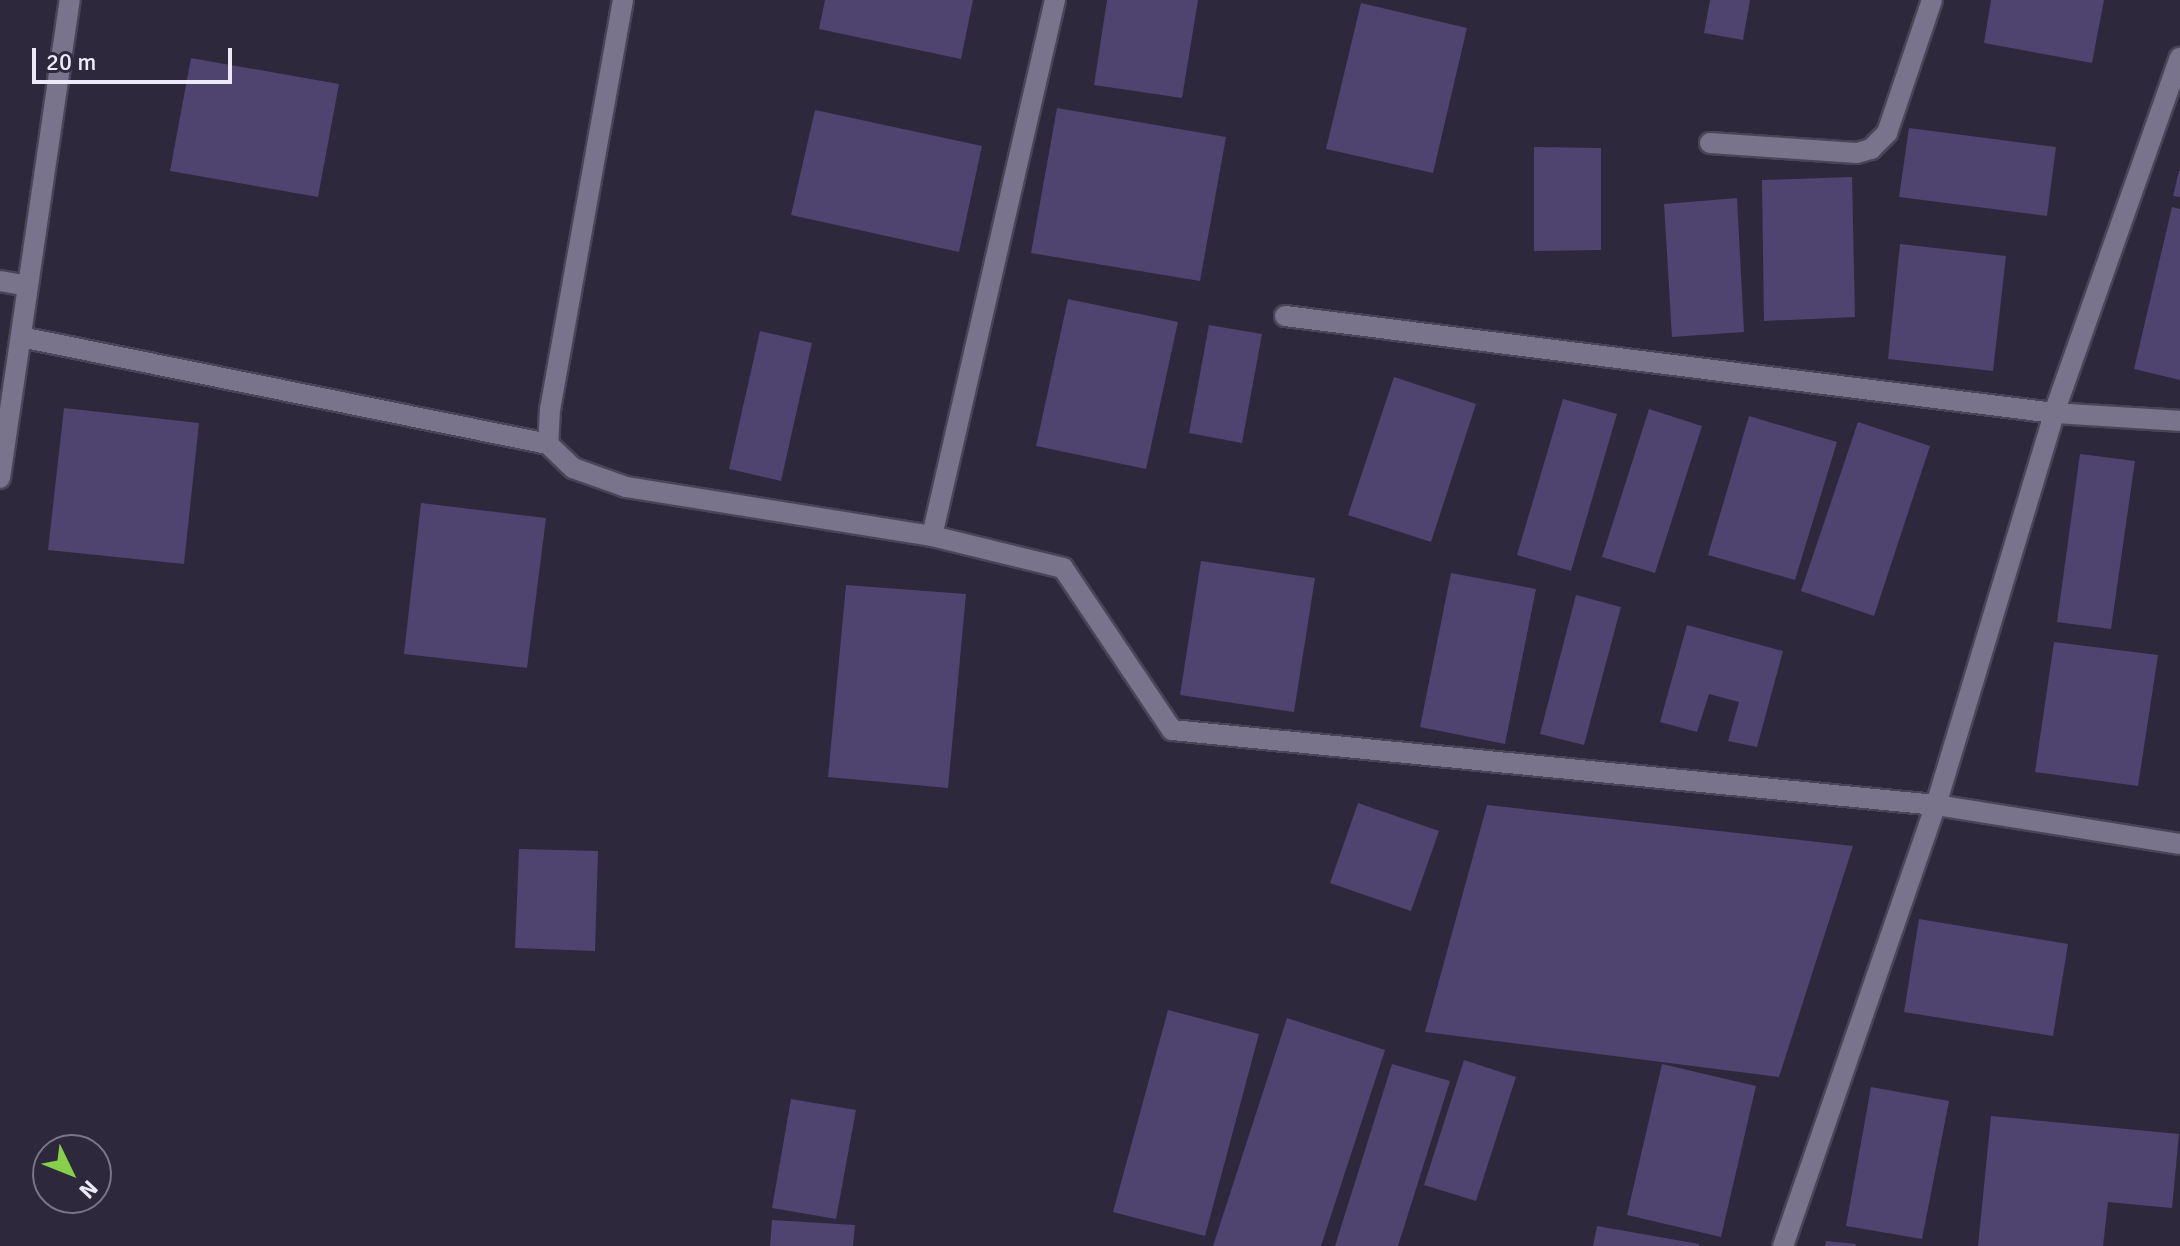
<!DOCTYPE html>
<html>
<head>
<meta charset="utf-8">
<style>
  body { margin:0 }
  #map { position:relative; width:2180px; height:1246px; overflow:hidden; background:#2d283c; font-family:Signika,sans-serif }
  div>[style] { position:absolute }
  .building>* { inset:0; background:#4f436f }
  .roads { filter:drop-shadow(2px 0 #4a4556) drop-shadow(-2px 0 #4a4556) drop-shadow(0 2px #4a4556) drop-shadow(0 -2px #4a4556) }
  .street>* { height:20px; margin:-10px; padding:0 10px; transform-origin:10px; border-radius:10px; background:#79748b }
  span { translate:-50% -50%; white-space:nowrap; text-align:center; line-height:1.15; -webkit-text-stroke:8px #2d283c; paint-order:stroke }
  .north { position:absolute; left:32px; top:1134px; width:80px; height:80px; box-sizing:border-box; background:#2d283c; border:2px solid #7a7687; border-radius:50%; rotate:133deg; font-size:22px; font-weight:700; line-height:32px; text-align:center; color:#edeaf7 }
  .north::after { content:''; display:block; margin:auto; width:28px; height:36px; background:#88cf4a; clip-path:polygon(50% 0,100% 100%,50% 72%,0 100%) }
  .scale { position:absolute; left:32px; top:48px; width:200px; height:36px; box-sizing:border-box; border:4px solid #edeaf7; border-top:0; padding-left:10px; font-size:24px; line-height:28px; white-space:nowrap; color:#edeaf7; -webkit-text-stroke:6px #2d283c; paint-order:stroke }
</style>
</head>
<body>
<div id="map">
  <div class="building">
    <div style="clip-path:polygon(825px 0,973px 0,961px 59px,819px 29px)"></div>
    <div style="clip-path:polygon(1107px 0,1198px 0,1182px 98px,1094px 85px)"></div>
    <div style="clip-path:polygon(1710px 0,1750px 0,1743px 40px,1704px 33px)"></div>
    <div style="clip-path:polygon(1991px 0,2104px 0,2092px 63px,1984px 43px)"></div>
    <div style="clip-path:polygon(1361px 3px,1467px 28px,1433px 173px,1326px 149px)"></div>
    <div style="clip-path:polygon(191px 58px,339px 84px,318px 197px,170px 171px)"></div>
    <div style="clip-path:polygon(1057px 108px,1226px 137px,1200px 281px,1031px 253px)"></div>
    <div style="clip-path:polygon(815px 110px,982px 146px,959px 252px,791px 215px)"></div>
    <div style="clip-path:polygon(1909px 128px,2056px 147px,2047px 216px,1899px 197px)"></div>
    <div style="clip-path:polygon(1534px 147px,1601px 148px,1601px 250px,1534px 251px)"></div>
    <div style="clip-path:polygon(2179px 171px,2180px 171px,2180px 197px,2173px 196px)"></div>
    <div style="clip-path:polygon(1852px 177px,1855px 317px,1764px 321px,1762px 180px)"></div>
    <div style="clip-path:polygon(1737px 198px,1744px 332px,1672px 337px,1664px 204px)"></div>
    <div style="clip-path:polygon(2172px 207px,2180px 209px,2180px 380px,2134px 369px)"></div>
    <div style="clip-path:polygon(1900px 244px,2006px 256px,1993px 371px,1888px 359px)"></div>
    <div style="clip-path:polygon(1068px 299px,1178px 322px,1146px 469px,1036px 446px)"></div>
    <div style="clip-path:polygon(1209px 325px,1262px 334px,1242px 443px,1189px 433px)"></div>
    <div style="clip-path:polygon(760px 331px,812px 343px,781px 481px,729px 469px)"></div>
    <div style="clip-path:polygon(1394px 377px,1476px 404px,1431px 542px,1348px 515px)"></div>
    <div style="clip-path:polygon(1563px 399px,1617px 414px,1571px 571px,1517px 555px)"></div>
    <div style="clip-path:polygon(64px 408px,199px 423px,184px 564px,48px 550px)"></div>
    <div style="clip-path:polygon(1649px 409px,1702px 426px,1655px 573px,1602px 557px)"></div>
    <div style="clip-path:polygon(1749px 416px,1837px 442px,1795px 580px,1708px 555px)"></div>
    <div style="clip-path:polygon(1858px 422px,1930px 446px,1874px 616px,1801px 591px)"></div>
    <div style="clip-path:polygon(2080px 454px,2135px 461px,2111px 629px,2057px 622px)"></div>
    <div style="clip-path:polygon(421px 503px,546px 518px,527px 668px,404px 654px)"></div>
    <div style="clip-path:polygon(1201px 561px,1315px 578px,1294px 712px,1180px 695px)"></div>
    <div style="clip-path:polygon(1451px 573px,1536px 589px,1505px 744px,1420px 727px)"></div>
    <div style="clip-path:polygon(846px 585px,966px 594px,948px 788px,828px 777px)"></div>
    <div style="clip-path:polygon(1576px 595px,1621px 607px,1584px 745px,1540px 734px)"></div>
    <div style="clip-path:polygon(1687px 625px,1783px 651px,1757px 747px,1728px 741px,1739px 702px,1709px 694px,1697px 732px,1660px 722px)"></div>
    <div style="clip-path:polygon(2054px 642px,2158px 655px,2138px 786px,2035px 772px)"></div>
    <div style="clip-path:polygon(1358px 803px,1439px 831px,1411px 911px,1330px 883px)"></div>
    <div style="clip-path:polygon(1487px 805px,1853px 846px,1779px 1077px,1425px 1032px)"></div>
    <div style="clip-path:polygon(519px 849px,598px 851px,595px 951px,515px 948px)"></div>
    <div style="clip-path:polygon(1919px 919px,2068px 944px,2053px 1036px,1904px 1012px)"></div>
    <div style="clip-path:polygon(1168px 1010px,1259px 1034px,1205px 1236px,1113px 1212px)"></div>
    <div style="clip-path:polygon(1287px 1018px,1385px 1050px,1321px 1246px,1213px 1246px)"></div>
    <div style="clip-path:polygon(1464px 1060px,1516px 1077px,1476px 1201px,1424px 1185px)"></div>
    <div style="clip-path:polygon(1392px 1064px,1450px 1081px,1398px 1246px,1335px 1246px)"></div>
    <div style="clip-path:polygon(1662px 1064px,1756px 1086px,1721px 1237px,1627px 1215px)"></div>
    <div style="clip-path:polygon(1871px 1087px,1949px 1101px,1922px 1239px,1846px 1226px)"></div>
    <div style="clip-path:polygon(791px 1099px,856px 1110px,836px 1219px,772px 1208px)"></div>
    <div style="clip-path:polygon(1991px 1116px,2179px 1134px,2172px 1208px,2108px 1202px,2103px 1246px,1978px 1246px)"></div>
    <div style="clip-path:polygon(772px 1220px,855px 1225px,853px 1246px,770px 1246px)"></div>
    <div style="clip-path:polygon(1597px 1226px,1699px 1244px,1699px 1246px,1593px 1246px)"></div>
    <div style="clip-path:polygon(1826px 1241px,1856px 1244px,1855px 1246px,1825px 1246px)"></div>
  </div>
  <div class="roads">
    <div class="street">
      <div style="left:623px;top:0;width:415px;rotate:100.1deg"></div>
      <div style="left:550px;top:409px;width:35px;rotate:93deg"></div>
      <div style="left:548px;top:444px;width:35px;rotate:44deg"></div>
      <div style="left:573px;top:468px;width:56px;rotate:19.7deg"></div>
      <div style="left:626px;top:487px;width:310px;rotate:9.1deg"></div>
      <div style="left:932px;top:536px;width:135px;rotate:13.7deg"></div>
      <div style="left:1063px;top:568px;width:195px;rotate:56.1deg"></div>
      <div style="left:1172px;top:730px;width:768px;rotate:5.61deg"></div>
      <div style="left:1936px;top:805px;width:247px;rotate:9.1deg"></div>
      <div style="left:1710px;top:143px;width:147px;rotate:3.9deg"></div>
      <div style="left:1857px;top:153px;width:15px;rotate:-16deg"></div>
      <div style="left:1871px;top:149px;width:23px;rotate:-45deg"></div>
      <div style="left:1887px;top:133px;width:140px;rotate:-71.3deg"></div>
      <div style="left:0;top:281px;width:28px;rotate:10deg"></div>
      <div style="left:1285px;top:316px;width:775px;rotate:7.19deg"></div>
      <div style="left:2054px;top:413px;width:126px;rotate:3.6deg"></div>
      <div style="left:21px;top:337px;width:538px;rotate:11.48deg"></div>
      <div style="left:0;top:478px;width:483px;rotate:-81.7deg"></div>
      <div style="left:932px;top:536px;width:550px;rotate:-77.08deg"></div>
      <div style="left:1783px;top:1246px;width:467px;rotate:-70.9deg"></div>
      <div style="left:1936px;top:805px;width:409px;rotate:-73.2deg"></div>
      <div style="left:2054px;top:413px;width:377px;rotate:-70.5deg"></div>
    </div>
  </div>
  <div class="north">N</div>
  <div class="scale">20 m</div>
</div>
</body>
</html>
